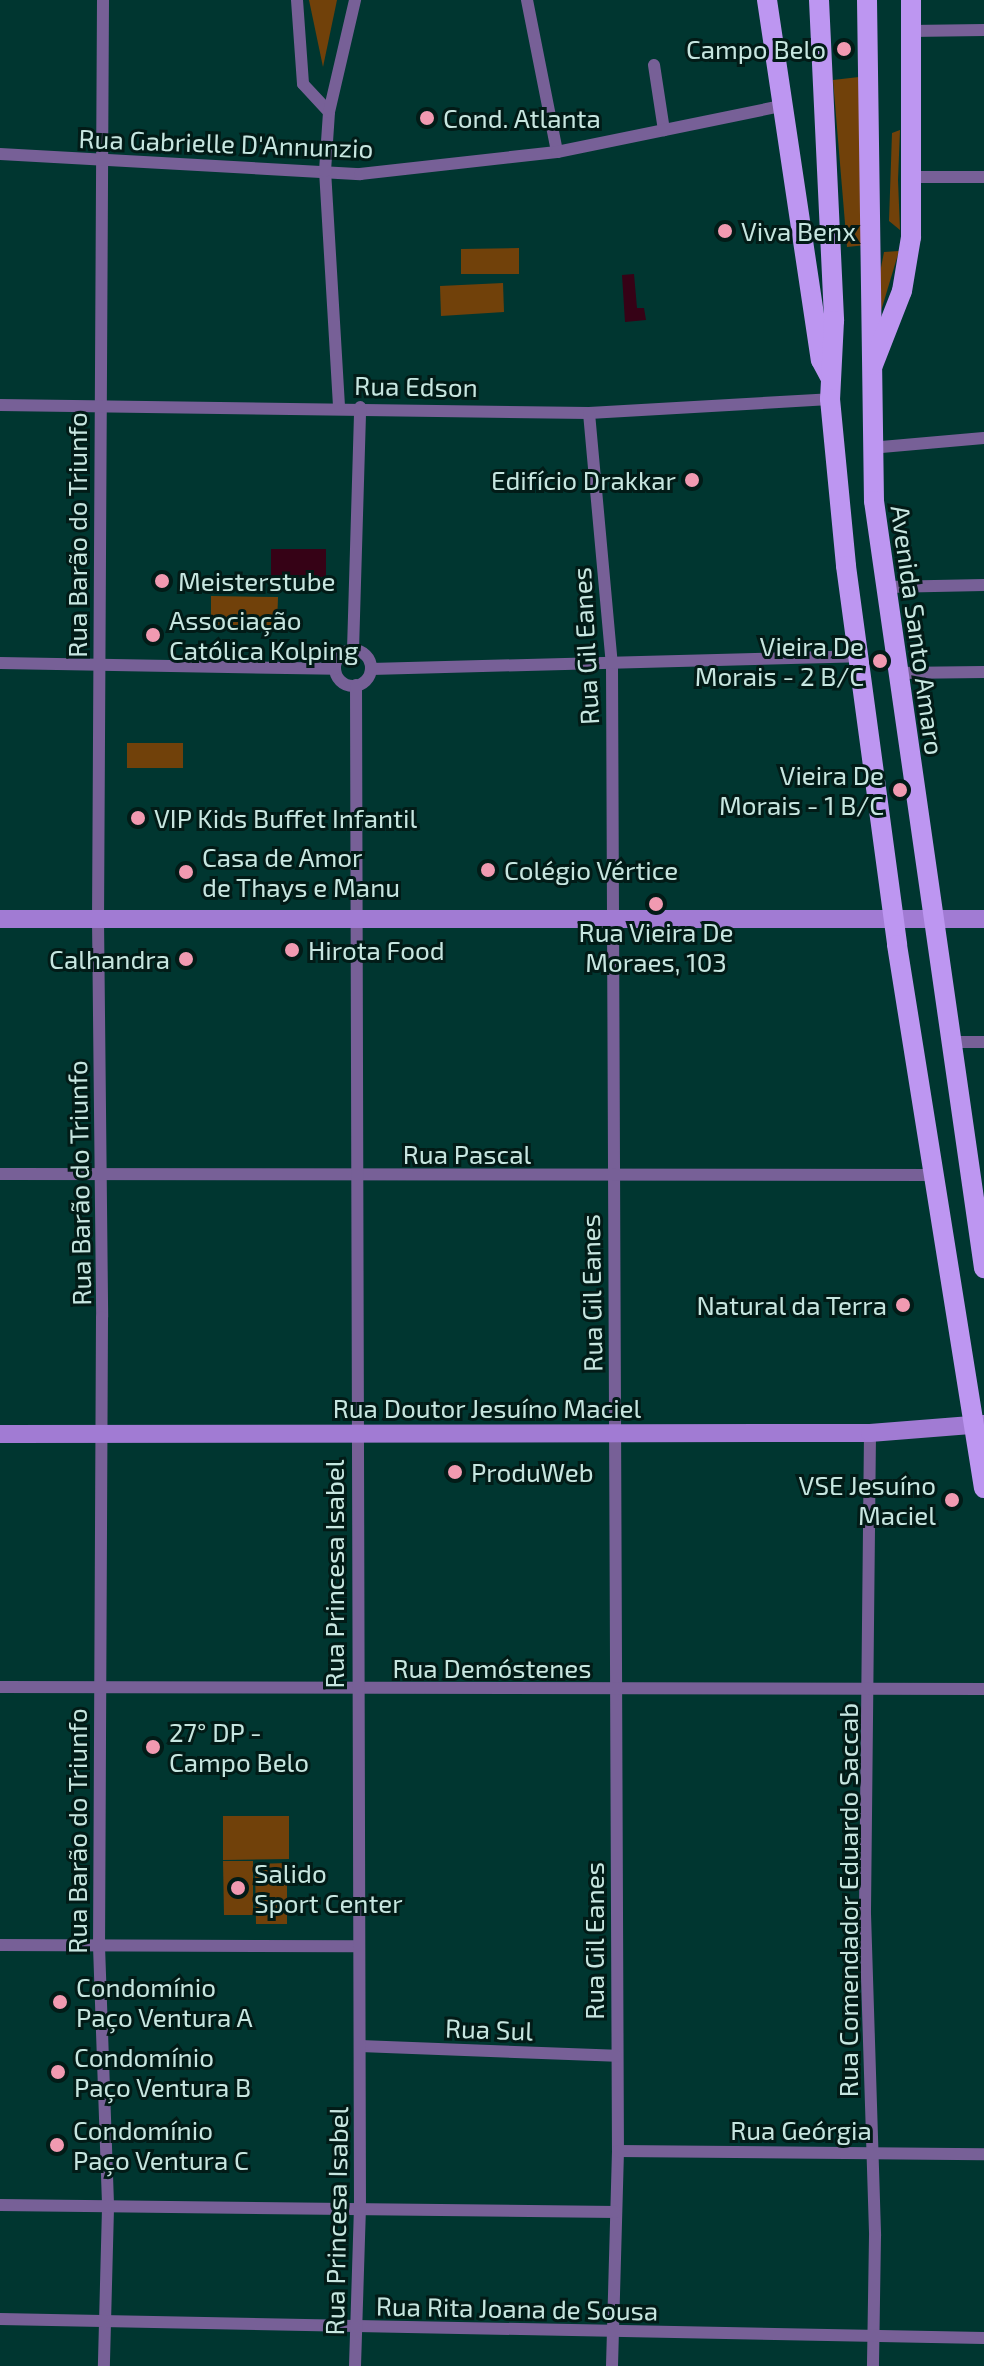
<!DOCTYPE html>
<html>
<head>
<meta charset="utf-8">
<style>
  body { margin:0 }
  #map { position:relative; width:984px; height:2366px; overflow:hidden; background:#003630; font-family:"Exo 2",sans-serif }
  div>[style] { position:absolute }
  .green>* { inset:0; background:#71410a }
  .water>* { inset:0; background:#360216 }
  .street>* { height:12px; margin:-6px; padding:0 6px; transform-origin:6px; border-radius:6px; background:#776097 }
  .street>.ring { margin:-6px; padding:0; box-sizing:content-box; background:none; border:12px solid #776097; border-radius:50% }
  .secondary>* { height:18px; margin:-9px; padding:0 9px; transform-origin:9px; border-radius:9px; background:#a17bd3 }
  .primary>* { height:20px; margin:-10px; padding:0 10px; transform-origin:10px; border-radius:10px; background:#bd96f1 }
  .dots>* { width:22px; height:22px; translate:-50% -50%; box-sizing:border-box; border:4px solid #021b17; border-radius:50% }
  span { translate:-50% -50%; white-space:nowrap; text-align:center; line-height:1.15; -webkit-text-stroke:6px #021b17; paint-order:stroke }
  .poi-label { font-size:26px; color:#c7e6e0 }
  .right { translate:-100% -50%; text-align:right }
  .left { translate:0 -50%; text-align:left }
  .street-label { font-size:26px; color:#c7e6e0 }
</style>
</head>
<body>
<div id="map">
  <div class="green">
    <div style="clip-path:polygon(309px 0,337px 0,323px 67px)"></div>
    <div style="clip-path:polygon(859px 77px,866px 245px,847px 247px,833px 80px)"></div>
    <div style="clip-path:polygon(900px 130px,898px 180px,900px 230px,889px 221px,892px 133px)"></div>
    <div style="clip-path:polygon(519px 248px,519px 274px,461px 274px,461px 249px)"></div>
    <div style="clip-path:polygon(899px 251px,881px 311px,872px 315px,884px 252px)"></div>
    <div style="clip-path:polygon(503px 283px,504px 312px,441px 316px,440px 286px)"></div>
    <div style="clip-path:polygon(211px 596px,278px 597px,277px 626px,211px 625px)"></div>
    <div style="clip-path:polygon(127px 743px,183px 743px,183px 768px,127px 768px)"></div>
    <div style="clip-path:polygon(223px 1816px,289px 1816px,289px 1859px,223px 1860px)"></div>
    <div style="clip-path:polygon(223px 1861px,253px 1861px,253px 1915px,224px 1915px)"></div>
    <div style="clip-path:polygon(287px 1863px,287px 1924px,256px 1924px,255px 1864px)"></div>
  </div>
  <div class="water">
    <div style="clip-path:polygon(634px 274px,637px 308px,644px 308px,646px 320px,625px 322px,622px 275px)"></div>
    <div style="clip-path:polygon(271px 549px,326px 549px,326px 577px,271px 578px)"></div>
  </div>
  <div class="street">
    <div style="left:103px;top:0;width:919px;rotate:90.31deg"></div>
    <div style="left:98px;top:919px;width:398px;rotate:89.4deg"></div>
    <div style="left:102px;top:1317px;width:629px;rotate:90.27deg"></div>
    <div style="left:99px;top:1946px;width:262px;rotate:88deg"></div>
    <div style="left:108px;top:2208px;width:158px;rotate:91.5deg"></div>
    <div style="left:297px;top:0;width:84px;rotate:85.9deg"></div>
    <div style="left:303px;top:84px;width:38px;rotate:47deg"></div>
    <div style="left:527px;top:0;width:155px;rotate:78.8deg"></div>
    <div style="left:910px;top:31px;width:74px;rotate:-0.8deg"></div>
    <div style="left:654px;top:65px;width:66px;rotate:81.3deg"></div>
    <div style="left:0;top:154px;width:361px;rotate:3.2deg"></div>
    <div style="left:360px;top:174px;width:198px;rotate:-6.4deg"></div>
    <div style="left:557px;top:152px;width:229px;rotate:-11.6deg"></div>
    <div style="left:911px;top:177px;width:73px"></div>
    <div style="left:0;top:405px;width:589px;rotate:0.78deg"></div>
    <div style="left:589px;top:413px;width:241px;rotate:-3.3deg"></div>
    <div style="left:339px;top:406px;width:235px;rotate:-93.4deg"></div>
    <div style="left:325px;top:171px;width:59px;rotate:-86.1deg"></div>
    <div style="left:329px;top:112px;width:115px;rotate:-76.9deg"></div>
    <div style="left:589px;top:413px;width:253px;rotate:84.8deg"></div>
    <div style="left:612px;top:665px;width:1486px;rotate:89.77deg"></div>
    <div style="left:618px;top:2151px;width:215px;rotate:91.6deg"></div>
    <div style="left:870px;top:448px;width:114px;rotate:-5deg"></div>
    <div style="left:885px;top:587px;width:99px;rotate:-1.2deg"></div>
    <div style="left:353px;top:650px;width:243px;rotate:-88.3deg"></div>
    <div class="ring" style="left:335px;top:650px;width:24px;height:24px"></div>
    <div style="left:0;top:663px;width:335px;rotate:1deg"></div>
    <div style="left:371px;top:669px;width:488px;rotate:-1.5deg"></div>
    <div style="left:897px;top:673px;width:87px;rotate:-0.7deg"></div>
    <div style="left:953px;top:1042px;width:31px"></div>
    <div style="left:0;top:1174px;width:933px;rotate:0.06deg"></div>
    <div style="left:870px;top:1433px;width:481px;rotate:90.6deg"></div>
    <div style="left:865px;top:1914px;width:322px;rotate:88.2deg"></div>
    <div style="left:875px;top:2236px;width:130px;rotate:90.9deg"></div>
    <div style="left:0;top:1687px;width:984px;rotate:0.12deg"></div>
    <div style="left:0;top:1945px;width:358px;rotate:0.2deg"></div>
    <div style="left:360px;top:2046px;width:256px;rotate:2.2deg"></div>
    <div style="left:618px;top:2151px;width:366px;rotate:0.5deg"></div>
    <div style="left:0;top:2205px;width:616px;rotate:0.65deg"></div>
    <div style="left:0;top:2319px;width:984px;rotate:1.11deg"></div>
    <div style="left:355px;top:2366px;width:155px;rotate:-88.2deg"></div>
    <div style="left:360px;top:2211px;width:1526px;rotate:-90.15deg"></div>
  </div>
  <div class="secondary">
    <div style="left:0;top:919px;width:984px"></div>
    <div style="left:0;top:1434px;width:870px;rotate:-0.07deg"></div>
    <div style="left:870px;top:1433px;width:114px;rotate:-4.5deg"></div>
  </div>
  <div class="primary">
    <div style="left:767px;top:0;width:364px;rotate:81.5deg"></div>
    <div style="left:821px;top:360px;width:19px;rotate:62deg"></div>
    <div style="left:819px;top:0;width:321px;rotate:87.3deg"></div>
    <div style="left:834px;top:321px;width:78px;rotate:92.9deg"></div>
    <div style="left:830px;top:399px;width:168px;rotate:84.5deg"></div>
    <div style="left:846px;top:566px;width:382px;rotate:82.3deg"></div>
    <div style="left:897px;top:945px;width:550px;rotate:80.9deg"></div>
    <div style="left:867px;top:0;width:501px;rotate:89.2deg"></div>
    <div style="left:874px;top:501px;width:775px;rotate:81.84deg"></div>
    <div style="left:873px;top:365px;width:79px;rotate:-68.6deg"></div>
    <div style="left:902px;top:291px;width:55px;rotate:-80.5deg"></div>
    <div style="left:911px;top:237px;width:237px;rotate:-90deg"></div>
  </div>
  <div class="dots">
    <div style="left:844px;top:49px;background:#f19ab1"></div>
    <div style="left:427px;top:118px;background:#f19ab1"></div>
    <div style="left:725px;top:231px;background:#f19ab1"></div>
    <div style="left:692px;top:480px;background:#f19ab1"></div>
    <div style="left:162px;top:581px;background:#f19ab1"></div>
    <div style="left:153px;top:635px;background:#f19ab1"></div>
    <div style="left:880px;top:661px;background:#f19ab1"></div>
    <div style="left:900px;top:790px;background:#f19ab1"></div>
    <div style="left:138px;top:818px;background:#f19ab1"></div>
    <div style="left:488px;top:870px;background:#f19ab1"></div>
    <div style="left:186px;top:872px;background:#f19ab1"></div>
    <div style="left:656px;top:904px;background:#f19ab1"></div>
    <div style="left:292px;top:950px;background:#f19ab1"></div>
    <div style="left:186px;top:959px;background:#f19ab1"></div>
    <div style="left:903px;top:1305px;background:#f19ab1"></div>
    <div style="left:455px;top:1472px;background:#f19ab1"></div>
    <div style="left:952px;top:1500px;background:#f19ab1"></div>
    <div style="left:153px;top:1747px;background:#f19ab1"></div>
    <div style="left:238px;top:1888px;background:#f19ab1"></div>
    <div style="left:60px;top:2002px;background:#f19ab1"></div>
    <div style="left:58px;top:2072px;background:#f19ab1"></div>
    <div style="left:57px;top:2145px;background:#f19ab1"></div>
  </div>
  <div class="poi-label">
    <span class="right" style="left:826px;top:49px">Campo Belo</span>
    <span class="left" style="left:443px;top:118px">Cond. Atlanta</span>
    <span class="left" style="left:741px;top:231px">Viva Benx</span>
    <span class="right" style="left:676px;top:480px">Edifício Drakkar</span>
    <span class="left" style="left:178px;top:581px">Meisterstube</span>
    <span class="left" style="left:169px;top:635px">Associação<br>Católica Kolping</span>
    <span class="right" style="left:864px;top:661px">Vieira De<br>Morais - 2 B/C</span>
    <span class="right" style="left:884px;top:790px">Vieira De<br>Morais - 1 B/C</span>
    <span class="left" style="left:154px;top:818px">VIP Kids Buffet Infantil</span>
    <span class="left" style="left:202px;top:872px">Casa de Amor<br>de Thays e Manu</span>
    <span class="left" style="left:504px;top:870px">Colégio Vértice</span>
    <span style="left:656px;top:947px">Rua Vieira De<br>Moraes, 103</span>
    <span class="left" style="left:308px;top:950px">Hirota Food</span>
    <span class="right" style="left:170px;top:959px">Calhandra</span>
    <span class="right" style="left:887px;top:1305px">Natural da Terra</span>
    <span class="left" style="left:471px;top:1472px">ProduWeb</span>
    <span class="right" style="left:936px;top:1500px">VSE Jesuíno<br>Maciel</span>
    <span class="left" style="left:169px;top:1747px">27° DP -<br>Campo Belo</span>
    <span class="left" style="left:254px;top:1888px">Salido<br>Sport Center</span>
    <span class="left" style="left:76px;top:2002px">Condomínio<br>Paço Ventura A</span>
    <span class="left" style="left:74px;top:2072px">Condomínio<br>Paço Ventura B</span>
    <span class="left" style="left:73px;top:2145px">Condomínio<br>Paço Ventura C</span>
  </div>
  <div class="street-label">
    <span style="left:226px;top:143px;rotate:2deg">Rua Gabrielle D'Annunzio</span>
    <span style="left:416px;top:386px;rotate:1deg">Rua Edson</span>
    <span style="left:77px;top:535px;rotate:-90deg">Rua Barão do Triunfo</span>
    <span style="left:918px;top:630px;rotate:82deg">Avenida Santo Amaro</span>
    <span style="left:585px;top:646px;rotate:-93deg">Rua Gil Eanes</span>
    <span style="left:467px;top:1154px">Rua Pascal</span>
    <span style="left:79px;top:1183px;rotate:-91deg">Rua Barão do Triunfo</span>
    <span style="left:591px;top:1293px;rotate:-91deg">Rua Gil Eanes</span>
    <span style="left:487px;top:1408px">Rua Doutor Jesuíno Maciel</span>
    <span style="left:334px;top:1574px;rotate:-90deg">Rua Princesa Isabel</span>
    <span style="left:492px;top:1668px">Rua Demóstenes</span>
    <span style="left:77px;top:1831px;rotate:-90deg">Rua Barão do Triunfo</span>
    <span style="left:848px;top:1900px;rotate:-90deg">Rua Comendador Eduardo Saccab</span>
    <span style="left:594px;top:1941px;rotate:-90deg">Rua Gil Eanes</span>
    <span style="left:489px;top:2029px;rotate:2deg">Rua Sul</span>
    <span style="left:801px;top:2130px">Rua Geórgia</span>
    <span style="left:336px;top:2221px;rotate:-89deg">Rua Princesa Isabel</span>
    <span style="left:517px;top:2308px;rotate:1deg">Rua Rita Joana de Sousa</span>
  </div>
</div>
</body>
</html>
